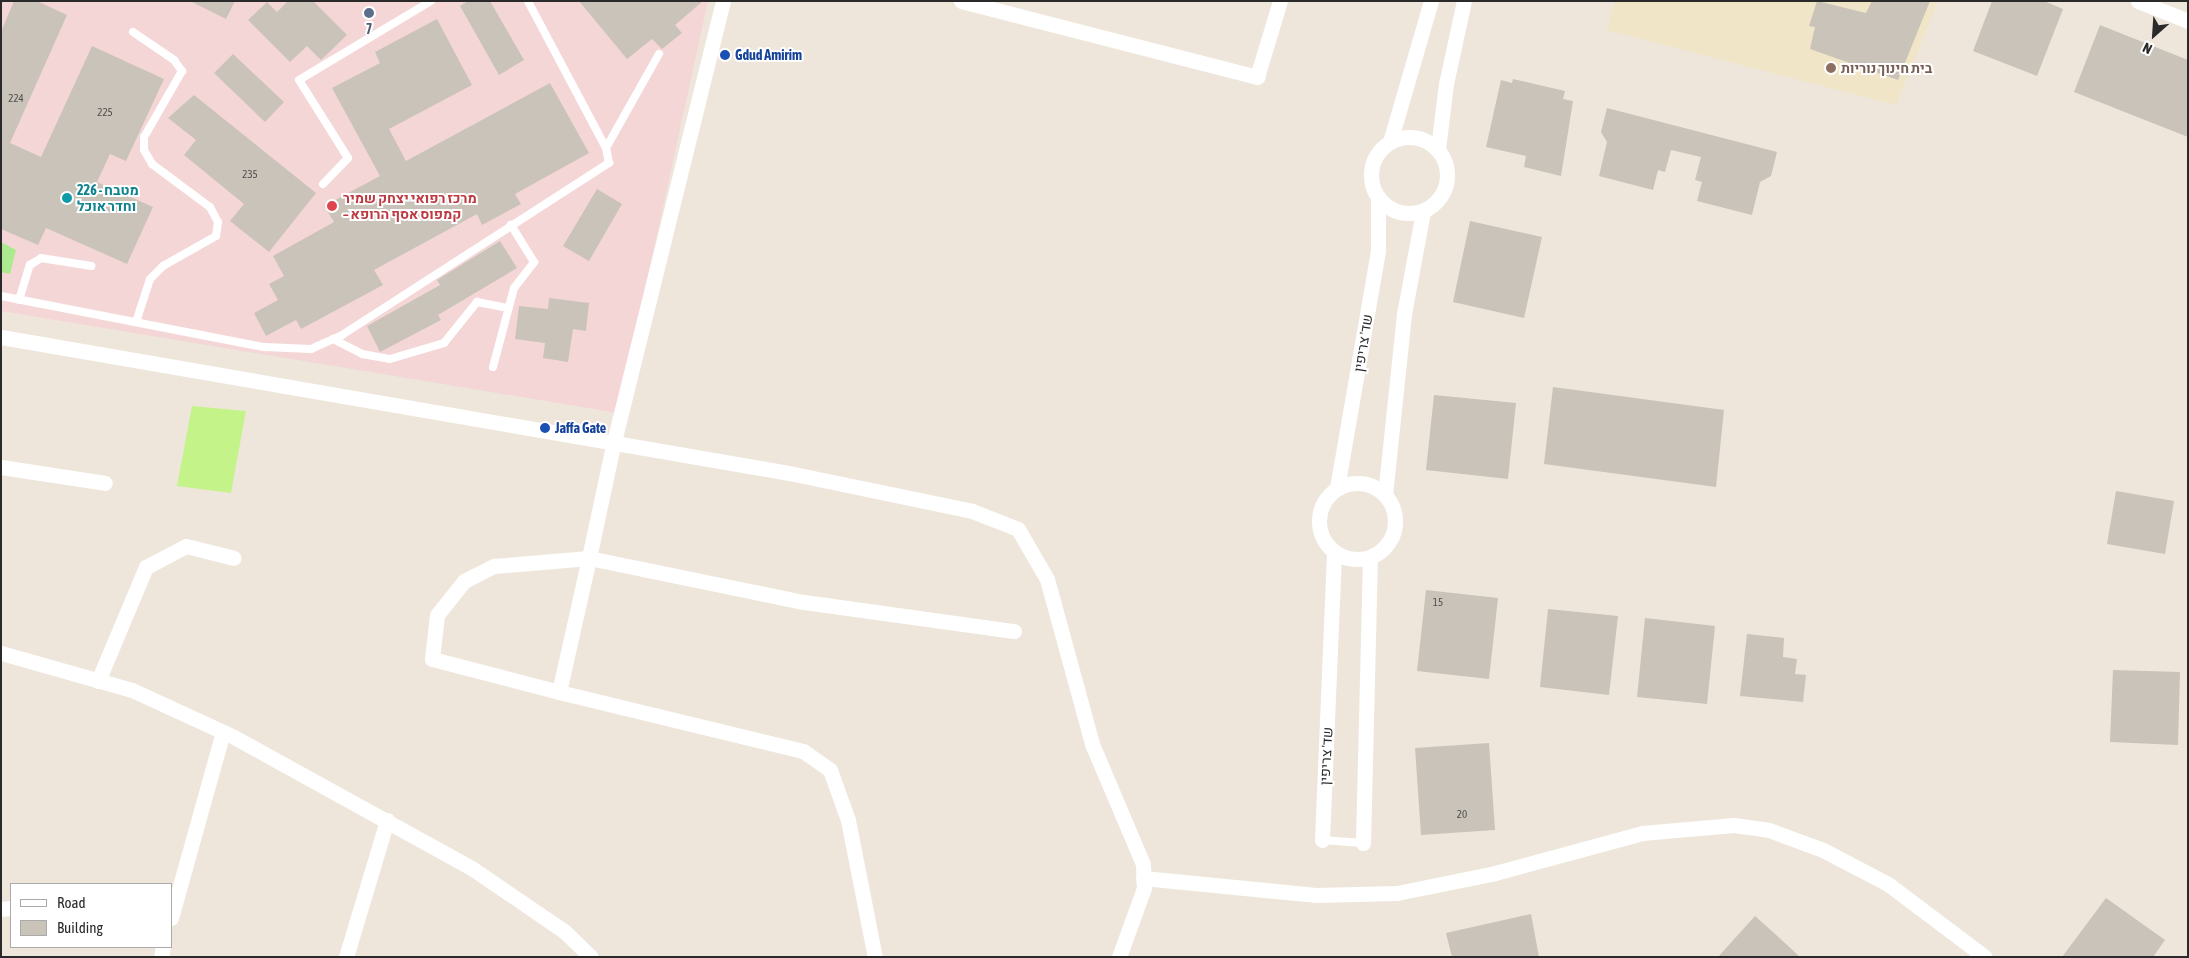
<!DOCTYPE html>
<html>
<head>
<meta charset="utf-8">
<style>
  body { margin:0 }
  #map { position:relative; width:2189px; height:958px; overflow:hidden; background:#eee6da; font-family:"Asap Condensed",Heebo,sans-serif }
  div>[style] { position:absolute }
  .education>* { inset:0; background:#f1e5c7 }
  .medical>* { inset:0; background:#f5d6d7 }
  .green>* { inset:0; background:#acea90 }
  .pitch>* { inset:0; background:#c4f38a }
  .building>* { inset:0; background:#c9c3ba }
  .lane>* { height:8px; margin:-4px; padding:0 4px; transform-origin:4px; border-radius:4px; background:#fff }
  .street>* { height:15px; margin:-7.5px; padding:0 7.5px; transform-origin:7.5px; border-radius:7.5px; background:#fff }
  .street>.ring { margin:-7.5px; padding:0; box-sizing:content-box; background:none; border:15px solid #fff; border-radius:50% }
  .dots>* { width:14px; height:14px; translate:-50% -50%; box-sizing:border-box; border:2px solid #fff; border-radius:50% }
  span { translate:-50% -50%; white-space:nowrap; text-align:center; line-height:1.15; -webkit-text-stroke:4px #fff; paint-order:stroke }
  .number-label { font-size:11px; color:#52504e }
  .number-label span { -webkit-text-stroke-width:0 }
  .service-label { font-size:14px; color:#4e5e75; font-weight:700 }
  .transit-label { font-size:14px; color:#164399; font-weight:700 }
  .left { translate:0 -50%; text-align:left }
  .education-label { font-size:14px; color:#785e54; font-weight:700 }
  .culture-label { font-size:14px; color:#0d838f; font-weight:700 }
  .health-label { font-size:14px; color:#be3a42; font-weight:700 }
  .street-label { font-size:14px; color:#2a2a2a }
  .frame { position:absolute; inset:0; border:2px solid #2a2a2a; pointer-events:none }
  .legend { position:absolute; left:10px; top:883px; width:162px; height:65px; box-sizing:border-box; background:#fff; border:1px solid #aaa; margin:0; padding:6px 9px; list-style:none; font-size:15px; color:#2a2a2a }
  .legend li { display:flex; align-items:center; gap:10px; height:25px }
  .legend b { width:25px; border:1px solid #aaa }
  .north { position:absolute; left:2129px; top:10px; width:50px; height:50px; -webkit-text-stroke:4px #fff; paint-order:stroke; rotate:206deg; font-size:14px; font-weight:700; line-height:20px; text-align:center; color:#2a2a2a }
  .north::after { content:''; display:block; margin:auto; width:18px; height:22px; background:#2a2a2a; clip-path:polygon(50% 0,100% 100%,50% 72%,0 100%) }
</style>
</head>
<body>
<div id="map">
  <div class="education">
    <div style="clip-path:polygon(1615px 1px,1938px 1px,1896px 105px,1607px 30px)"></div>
  </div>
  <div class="medical">
    <div style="clip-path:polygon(1px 1px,708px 1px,618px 413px,1px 311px)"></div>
  </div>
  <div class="green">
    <div style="clip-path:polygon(1px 242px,16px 250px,10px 274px,1px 272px)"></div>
  </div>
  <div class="pitch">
    <div style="clip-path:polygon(192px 406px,246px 411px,231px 493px,177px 486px)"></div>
  </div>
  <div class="building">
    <div style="clip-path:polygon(14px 1px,37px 1px,67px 15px,10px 143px,41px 157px,92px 46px,164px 79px,126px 161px,110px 154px,97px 182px,153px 207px,127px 264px,46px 228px,38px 245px,1px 229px,1px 32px)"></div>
    <div style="clip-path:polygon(190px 1px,235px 1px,226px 19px)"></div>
    <div style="clip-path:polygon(288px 1px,313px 1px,347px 35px,321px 60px,307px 46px,290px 62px,248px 20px,267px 2px,277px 12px)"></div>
    <div style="clip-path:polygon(468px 1px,490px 1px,524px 60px,499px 75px,460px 6px)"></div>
    <div style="clip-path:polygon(579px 1px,703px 1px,675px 25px,682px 33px,662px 49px,652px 39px,627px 59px)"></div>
    <div style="clip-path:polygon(1817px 1px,1866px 13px,1872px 1px,1930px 1px,1898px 80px,1810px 49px,1815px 27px,1809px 26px)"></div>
    <div style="clip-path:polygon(1992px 1px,2044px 1px,2063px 9px,2037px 76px,1973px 51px)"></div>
    <div style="clip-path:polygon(437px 19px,472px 85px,389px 129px,406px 161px,550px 83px,589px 153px,515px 194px,521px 204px,482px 225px,477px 214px,374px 270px,383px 285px,301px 329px,296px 320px,266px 336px,254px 313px,278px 300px,269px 284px,284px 276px,273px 256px,334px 222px,324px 206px,380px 176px,332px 88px,380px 63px,375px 52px)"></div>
    <div style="clip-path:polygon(2100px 25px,2188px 60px,2188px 137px,2074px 92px)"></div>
    <div style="clip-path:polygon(233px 54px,284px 102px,265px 122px,214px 73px)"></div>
    <div style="clip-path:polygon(1513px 79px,1565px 91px,1563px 99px,1573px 101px,1561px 176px,1524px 167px,1526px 156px,1486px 147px,1501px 80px,1512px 83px)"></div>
    <div style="clip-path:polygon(194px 95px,316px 193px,269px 252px,230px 221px,244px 204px,184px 155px,196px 140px,168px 118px)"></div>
    <div style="clip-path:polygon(1607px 108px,1777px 152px,1771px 176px,1760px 182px,1752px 215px,1697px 201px,1702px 182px,1695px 180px,1701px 157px,1671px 150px,1665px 172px,1658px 170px,1653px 190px,1599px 176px,1607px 142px,1601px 132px)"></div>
    <div style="clip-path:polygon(597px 189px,622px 204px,589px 261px,563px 246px)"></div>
    <div style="clip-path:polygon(1470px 221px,1542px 237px,1524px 318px,1453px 302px)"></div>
    <div style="clip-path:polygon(500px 241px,517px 268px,438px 315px,441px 320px,380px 352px,367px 326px,440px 285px,437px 280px)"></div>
    <div style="clip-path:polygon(549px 298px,589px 303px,586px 331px,573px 329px,568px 362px,543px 358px,545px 343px,515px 339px,519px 306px,548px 309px)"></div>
    <div style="clip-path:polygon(1553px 387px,1724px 410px,1716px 487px,1544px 464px)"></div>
    <div style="clip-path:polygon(1434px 395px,1516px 403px,1508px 479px,1426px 470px)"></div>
    <div style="clip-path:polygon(2116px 491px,2174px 501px,2165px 554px,2107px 544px)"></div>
    <div style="clip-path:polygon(1426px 590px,1498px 598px,1489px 679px,1417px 671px)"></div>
    <div style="clip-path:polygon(1548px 609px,1618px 616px,1609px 695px,1540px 687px)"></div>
    <div style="clip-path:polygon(1645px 618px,1715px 626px,1707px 704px,1637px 697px)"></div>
    <div style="clip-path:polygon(1747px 634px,1784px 638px,1783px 657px,1797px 659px,1795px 674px,1806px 675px,1803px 702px,1740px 696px)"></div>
    <div style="clip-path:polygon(2113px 670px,2180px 672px,2178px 745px,2110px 742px)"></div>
    <div style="clip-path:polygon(1489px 743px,1495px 830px,1421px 835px,1415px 748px)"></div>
    <div style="clip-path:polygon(2106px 898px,2165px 940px,2153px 957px,2062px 957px)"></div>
    <div style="clip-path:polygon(1531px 914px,1539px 957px,1452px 957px,1446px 933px)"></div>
    <div style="clip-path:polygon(1755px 916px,1786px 944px,1800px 957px,1718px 957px)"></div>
  </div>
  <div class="lane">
    <div style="left:133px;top:32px;width:50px;rotate:34.3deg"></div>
    <div style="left:174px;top:60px;width:14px;rotate:54deg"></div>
    <div style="left:182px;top:71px;width:76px;rotate:119.9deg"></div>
    <div style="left:144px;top:137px;width:13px;rotate:90deg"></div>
    <div style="left:144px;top:150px;width:16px;rotate:60deg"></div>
    <div style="left:152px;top:164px;width:72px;rotate:36.6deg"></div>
    <div style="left:210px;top:207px;width:17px;rotate:62deg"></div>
    <div style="left:218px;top:222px;width:14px;rotate:98deg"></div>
    <div style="left:216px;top:236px;width:61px;rotate:150.5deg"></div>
    <div style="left:163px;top:266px;width:18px;rotate:135deg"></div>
    <div style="left:150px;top:279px;width:45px;rotate:108deg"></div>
    <div style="left:606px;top:148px;width:108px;rotate:-60.6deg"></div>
    <div style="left:323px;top:184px;width:36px;rotate:-46deg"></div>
    <div style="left:348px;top:158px;width:92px;rotate:-122.1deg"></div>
    <div style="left:299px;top:80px;width:154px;rotate:-30.9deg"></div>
    <div style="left:1px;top:296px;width:268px;rotate:11deg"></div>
    <div style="left:264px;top:347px;width:47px;rotate:2.4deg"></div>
    <div style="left:311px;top:349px;width:34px;rotate:-24deg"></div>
    <div style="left:342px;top:335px;width:318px;rotate:-32.8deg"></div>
    <div style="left:609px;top:163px;width:15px;rotate:-101deg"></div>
    <div style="left:606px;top:148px;width:166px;rotate:-118deg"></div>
    <div style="left:19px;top:300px;width:37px;rotate:-73deg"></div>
    <div style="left:30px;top:265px;width:13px;rotate:-32deg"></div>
    <div style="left:41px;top:258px;width:51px;rotate:9.1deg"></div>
    <div style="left:333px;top:339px;width:33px;rotate:27deg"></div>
    <div style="left:362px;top:354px;width:28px;rotate:10deg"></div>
    <div style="left:390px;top:359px;width:56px;rotate:-16.5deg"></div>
    <div style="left:444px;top:343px;width:53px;rotate:-51.2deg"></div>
    <div style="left:477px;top:302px;width:32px;rotate:11deg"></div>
    <div style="left:493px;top:367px;width:82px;rotate:-75.1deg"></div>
    <div style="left:514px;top:288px;width:33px;rotate:-52deg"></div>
    <div style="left:534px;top:262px;width:44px;rotate:-121.9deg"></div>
    <div style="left:1322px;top:840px;width:41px;rotate:4.2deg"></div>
  </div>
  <div class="street">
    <div style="left:723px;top:1px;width:453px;rotate:103.9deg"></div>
    <div style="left:614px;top:441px;width:120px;rotate:102.1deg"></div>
    <div style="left:589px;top:558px;width:137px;rotate:102.6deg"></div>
    <div style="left:559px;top:692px;width:131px;rotate:-165.4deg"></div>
    <div style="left:432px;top:659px;width:44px;rotate:-83.5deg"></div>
    <div style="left:437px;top:615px;width:43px;rotate:-51.5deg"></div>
    <div style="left:464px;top:581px;width:34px;rotate:-27deg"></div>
    <div style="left:494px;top:566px;width:95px;rotate:-4.8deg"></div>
    <div style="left:589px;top:558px;width:219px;rotate:11.6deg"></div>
    <div style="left:804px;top:602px;width:212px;rotate:7.9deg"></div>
    <div style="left:961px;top:1px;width:306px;rotate:14.4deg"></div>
    <div style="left:1257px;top:77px;width:79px;rotate:-73.2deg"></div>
    <div style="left:2138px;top:1px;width:54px;rotate:21.8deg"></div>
    <div class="ring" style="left:1371px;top:137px;width:61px;height:61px"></div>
    <div style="left:1390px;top:142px;width:147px;rotate:-73.8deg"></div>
    <div style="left:1438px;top:149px;width:65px;rotate:-83deg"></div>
    <div style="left:1446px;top:84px;width:85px;rotate:-77.8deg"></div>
    <div style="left:1px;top:337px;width:800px;rotate:9.79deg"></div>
    <div style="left:789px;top:473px;width:187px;rotate:11.7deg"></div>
    <div style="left:972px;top:511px;width:49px;rotate:21.4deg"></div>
    <div style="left:1018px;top:529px;width:58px;rotate:59.9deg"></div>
    <div style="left:1047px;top:579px;width:171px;rotate:74.7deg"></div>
    <div style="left:1092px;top:744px;width:130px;rotate:67deg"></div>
    <div style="left:1143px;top:864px;width:24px;rotate:88deg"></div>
    <div style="left:1144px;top:888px;width:73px;rotate:109.9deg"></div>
    <div style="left:1px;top:467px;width:105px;rotate:8.7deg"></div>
    <div class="ring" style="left:1319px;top:483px;width:61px;height:61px"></div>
    <div style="left:1337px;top:488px;width:242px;rotate:-80.2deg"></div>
    <div style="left:1378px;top:250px;width:53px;rotate:-90deg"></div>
    <div style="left:1385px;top:495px;width:182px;rotate:-84deg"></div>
    <div style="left:1404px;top:314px;width:105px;rotate:-79.5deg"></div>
    <div style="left:1px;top:653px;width:136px;rotate:15.8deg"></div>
    <div style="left:132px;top:690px;width:112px;rotate:24.7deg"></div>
    <div style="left:234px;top:737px;width:273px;rotate:28.9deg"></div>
    <div style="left:473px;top:869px;width:110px;rotate:34.3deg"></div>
    <div style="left:564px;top:931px;width:37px;rotate:44deg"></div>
    <div style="left:98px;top:681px;width:124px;rotate:-67.2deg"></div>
    <div style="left:146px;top:567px;width:45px;rotate:-27.7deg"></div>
    <div style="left:186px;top:546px;width:49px;rotate:14deg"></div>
    <div style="left:559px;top:692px;width:251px;rotate:13.6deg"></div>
    <div style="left:803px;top:751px;width:33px;rotate:35deg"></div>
    <div style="left:830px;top:770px;width:53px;rotate:70.2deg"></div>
    <div style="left:848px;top:820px;width:140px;rotate:78.9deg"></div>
    <div style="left:1322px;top:840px;width:287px;rotate:-87.6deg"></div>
    <div style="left:1363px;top:843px;width:285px;rotate:-88.6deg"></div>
    <div style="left:1143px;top:878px;width:173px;rotate:5.6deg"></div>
    <div style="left:1315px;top:895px;width:82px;rotate:-1.4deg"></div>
    <div style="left:1397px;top:893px;width:100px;rotate:-11.5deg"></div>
    <div style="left:1495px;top:873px;width:152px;rotate:-15.2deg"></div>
    <div style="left:1642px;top:833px;width:92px;rotate:-5deg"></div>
    <div style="left:1734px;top:825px;width:35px;rotate:8deg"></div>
    <div style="left:1769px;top:830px;width:58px;rotate:20.3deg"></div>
    <div style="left:1823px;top:850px;width:73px;rotate:27.6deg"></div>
    <div style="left:1888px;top:884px;width:121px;rotate:37deg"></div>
    <div style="left:1px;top:909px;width:10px;rotate:-6deg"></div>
    <div style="left:171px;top:918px;width:193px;rotate:-74.4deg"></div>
    <div style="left:161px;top:957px;width:10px;rotate:-79deg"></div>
    <div style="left:346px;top:957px;width:143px;rotate:-73.3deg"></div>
  </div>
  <div class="dots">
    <div style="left:369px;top:13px;background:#5c6f8a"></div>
    <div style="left:725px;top:55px;background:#1a4fb4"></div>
    <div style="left:1831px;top:68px;background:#8d6e63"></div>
    <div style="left:67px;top:198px;background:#0f9aa8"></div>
    <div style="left:332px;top:206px;background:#e0444e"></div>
    <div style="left:545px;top:428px;background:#1a4fb4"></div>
  </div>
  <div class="number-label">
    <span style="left:16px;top:98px">224</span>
    <span style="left:105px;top:112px">225</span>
    <span style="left:250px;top:174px">235</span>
    <span style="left:1438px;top:602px">15</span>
    <span style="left:1462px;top:814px">20</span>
  </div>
  <div class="service-label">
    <span style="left:369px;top:29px">7</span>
  </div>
  <div class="transit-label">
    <span class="left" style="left:735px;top:55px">Gdud Amirim</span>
    <span class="left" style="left:555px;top:428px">Jaffa Gate</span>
  </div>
  <div class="education-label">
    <span class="left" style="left:1841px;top:68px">בית חינוך נוריות</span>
  </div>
  <div class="culture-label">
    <span class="left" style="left:77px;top:198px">226 - מטבח<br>וחדר אוכל</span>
  </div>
  <div class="health-label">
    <span class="left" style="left:343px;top:206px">מרכז רפואי יצחק שמיר<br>– קמפוס אסף הרופא</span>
  </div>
  <div class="street-label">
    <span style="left:1363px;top:343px;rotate:-81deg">שד' צריפין</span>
    <span style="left:1326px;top:756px;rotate:-87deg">שד' צריפין</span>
  </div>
  <div class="frame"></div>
  <ul class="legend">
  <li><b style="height:6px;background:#fff"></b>Road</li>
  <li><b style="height:14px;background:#c9c3ba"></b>Building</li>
  </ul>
  <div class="north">N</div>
</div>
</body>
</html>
